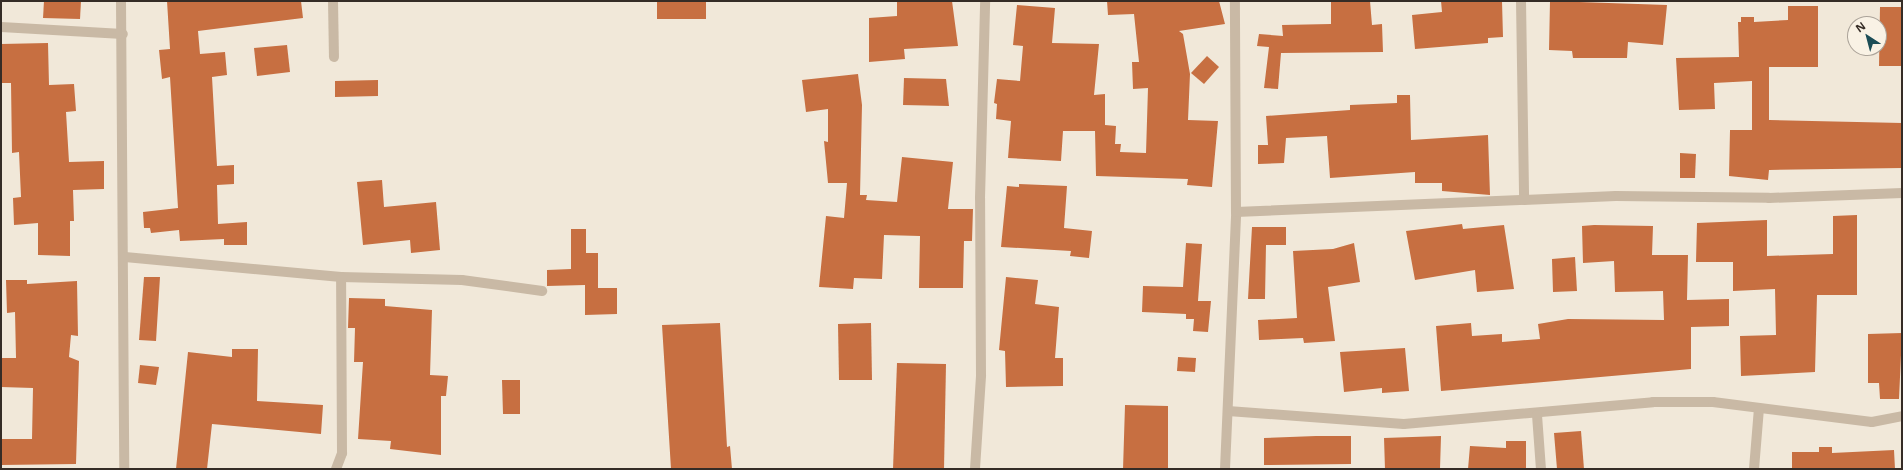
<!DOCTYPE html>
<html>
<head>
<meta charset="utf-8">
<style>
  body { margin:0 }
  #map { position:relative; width:1903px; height:470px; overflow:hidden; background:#f1e8d9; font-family:"Noto Sans",sans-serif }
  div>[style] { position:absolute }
  .building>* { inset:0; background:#c76f41 }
  .minor>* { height:10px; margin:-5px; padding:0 5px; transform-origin:5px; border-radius:5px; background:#c9b9a5 }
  span { translate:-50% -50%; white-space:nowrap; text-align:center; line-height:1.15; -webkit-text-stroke:3px #f9f2e5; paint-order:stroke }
  .frame { position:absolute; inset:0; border:2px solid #352c26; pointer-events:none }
  .north { position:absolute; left:1847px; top:16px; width:40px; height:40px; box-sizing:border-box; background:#f9f2e5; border:1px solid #aba399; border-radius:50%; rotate:324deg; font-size:11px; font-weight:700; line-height:16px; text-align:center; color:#352c26 }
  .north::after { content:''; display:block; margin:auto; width:14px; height:18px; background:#1c4d56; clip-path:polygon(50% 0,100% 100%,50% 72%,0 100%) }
</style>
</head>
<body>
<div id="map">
  <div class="building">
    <div style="clip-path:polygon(44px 1px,81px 1px,80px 19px,43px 18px)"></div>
    <div style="clip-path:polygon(167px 1px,301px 1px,303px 18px,198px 31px,200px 54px,225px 52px,227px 75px,212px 77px,217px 166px,234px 165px,234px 184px,217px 185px,218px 224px,247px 222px,247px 245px,224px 245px,224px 239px,180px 241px,179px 230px,151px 233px,150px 228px,144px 228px,143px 212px,178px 208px,170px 77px,162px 79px,159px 50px,170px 49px)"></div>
    <div style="clip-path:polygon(657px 1px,706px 1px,706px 19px,657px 19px)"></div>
    <div style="clip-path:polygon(897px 1px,952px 1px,958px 46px,904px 49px,905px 59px,869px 62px,869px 18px,897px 16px)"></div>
    <div style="clip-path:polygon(1107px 1px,1219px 1px,1225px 24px,1179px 31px,1183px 34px,1190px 74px,1188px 120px,1218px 121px,1212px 187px,1187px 185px,1188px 179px,1096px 176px,1095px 131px,1063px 131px,1061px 161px,1008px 158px,1011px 121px,996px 119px,997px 104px,994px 103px,997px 79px,1020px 81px,1023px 46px,1013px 45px,1017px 5px,1055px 8px,1052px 43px,1099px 44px,1094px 95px,1105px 94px,1105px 125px,1116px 126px,1115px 144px,1121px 144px,1120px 152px,1146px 153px,1148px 88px,1133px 89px,1132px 62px,1139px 62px,1134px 14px,1108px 15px)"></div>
    <div style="clip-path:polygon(1331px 1px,1370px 1px,1372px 25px,1382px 24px,1383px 52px,1281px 53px,1278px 89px,1264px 88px,1269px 47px,1257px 46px,1259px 34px,1283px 36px,1282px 25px,1331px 24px)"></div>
    <div style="clip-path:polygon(1441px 1px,1502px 1px,1503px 37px,1488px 38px,1488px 43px,1415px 49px,1412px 15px,1442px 12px)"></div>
    <div style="clip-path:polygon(1550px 1px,1667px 5px,1663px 45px,1628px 42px,1627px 58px,1573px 58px,1572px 51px,1549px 50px)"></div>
    <div style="clip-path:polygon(1788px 6px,1818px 6px,1818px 67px,1769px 67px,1769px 120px,1902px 123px,1902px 168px,1769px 170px,1768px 180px,1729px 176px,1730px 130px,1752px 130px,1752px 81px,1714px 83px,1715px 109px,1679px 110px,1676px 58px,1739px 57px,1738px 22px,1741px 22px,1741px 17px,1754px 17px,1754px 22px,1788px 20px)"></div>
    <div style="clip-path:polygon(1880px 7px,1902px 7px,1902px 66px,1879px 66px)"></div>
    <div style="clip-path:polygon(48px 43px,49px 85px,74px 84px,76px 111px,66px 112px,69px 162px,104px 161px,104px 189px,73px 190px,74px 221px,70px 221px,70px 256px,38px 255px,38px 223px,14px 225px,13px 198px,21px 197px,19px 152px,12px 153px,11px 83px,1px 83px,1px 44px)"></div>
    <div style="clip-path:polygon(287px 45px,290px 72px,257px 76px,254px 48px)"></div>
    <div style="clip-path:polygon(1207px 56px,1219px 67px,1204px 84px,1191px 73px)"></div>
    <div style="clip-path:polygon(858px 74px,862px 105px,860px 195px,867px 195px,866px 200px,897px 202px,902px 157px,953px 162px,948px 209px,973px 209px,972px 241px,964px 241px,963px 288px,919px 288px,920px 236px,884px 235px,882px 279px,854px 278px,853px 289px,819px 287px,826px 216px,844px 218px,847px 183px,828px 183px,824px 141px,828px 142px,828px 109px,806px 112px,802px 80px)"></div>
    <div style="clip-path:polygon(904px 78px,946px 79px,949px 106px,903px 105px)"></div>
    <div style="clip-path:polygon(378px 80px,378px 96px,335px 97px,335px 81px)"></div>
    <div style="clip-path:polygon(1397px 95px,1410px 95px,1411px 140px,1488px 135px,1490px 195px,1442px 191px,1442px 183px,1415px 183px,1415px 172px,1330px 178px,1327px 136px,1286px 138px,1284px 163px,1258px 164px,1258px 145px,1268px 145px,1266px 116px,1350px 110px,1350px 105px,1397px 103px)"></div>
    <div style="clip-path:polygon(1680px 153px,1696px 154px,1695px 178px,1680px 178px)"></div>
    <div style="clip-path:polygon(382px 180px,384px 207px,436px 202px,440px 250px,411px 253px,410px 240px,363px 245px,357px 182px)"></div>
    <div style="clip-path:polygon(1019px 184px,1067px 186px,1064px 228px,1092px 231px,1089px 258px,1070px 256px,1071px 251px,1001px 247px,1007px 186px,1019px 187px)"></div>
    <div style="clip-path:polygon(1857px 215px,1857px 295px,1817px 295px,1815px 372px,1741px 376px,1740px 336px,1776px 335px,1775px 289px,1733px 291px,1733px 262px,1696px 262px,1697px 223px,1767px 220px,1767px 256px,1833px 254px,1833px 216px)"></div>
    <div style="clip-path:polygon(1462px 224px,1463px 229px,1504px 225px,1514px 289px,1477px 292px,1475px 270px,1415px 280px,1406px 231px)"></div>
    <div style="clip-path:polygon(1594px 225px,1653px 226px,1652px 255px,1688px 255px,1687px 300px,1729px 299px,1729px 326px,1691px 327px,1691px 369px,1441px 391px,1436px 326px,1471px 323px,1472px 336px,1502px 334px,1502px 342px,1540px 339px,1538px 324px,1568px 319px,1664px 320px,1663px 291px,1615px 292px,1614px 261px,1583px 263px,1582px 226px)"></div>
    <div style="clip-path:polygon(1252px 227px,1286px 227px,1286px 245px,1266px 245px,1265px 299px,1248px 299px)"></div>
    <div style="clip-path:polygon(571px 229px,586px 229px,586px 253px,598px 253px,598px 288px,617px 288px,617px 314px,585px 315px,585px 285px,547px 286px,547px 270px,571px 269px)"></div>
    <div style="clip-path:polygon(1186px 243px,1202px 244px,1198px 301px,1211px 301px,1208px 332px,1193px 331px,1194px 319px,1186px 319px,1186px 314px,1142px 312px,1143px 286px,1183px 287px)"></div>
    <div style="clip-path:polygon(1354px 243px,1360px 282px,1328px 287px,1335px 341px,1304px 343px,1303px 338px,1259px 340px,1258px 320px,1297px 318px,1293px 251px,1333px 249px)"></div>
    <div style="clip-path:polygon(1575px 257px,1577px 291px,1553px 292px,1552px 259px)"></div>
    <div style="clip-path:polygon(144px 277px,160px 277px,156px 341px,139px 340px)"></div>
    <div style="clip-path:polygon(1006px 277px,1038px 280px,1035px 304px,1059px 307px,1055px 358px,1063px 358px,1063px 386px,1006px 387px,1005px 351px,999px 350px)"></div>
    <div style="clip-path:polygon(6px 280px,27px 280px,27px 284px,77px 281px,78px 336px,71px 335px,69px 357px,79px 361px,76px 464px,1px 465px,1px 439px,32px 439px,33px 388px,1px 387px,1px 358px,16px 358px,15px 312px,7px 313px)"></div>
    <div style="clip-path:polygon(349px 298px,385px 299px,385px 306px,432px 310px,430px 375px,448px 376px,446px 396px,441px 396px,441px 455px,390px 449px,391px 441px,358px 439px,363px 362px,354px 362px,355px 328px,348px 328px)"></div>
    <div style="clip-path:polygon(720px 323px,727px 447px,730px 446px,732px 469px,671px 469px,662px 325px)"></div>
    <div style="clip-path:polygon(871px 323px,872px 380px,839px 380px,838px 324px)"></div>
    <div style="clip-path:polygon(1902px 333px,1899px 399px,1880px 399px,1879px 383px,1868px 383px,1868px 334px)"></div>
    <div style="clip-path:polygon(1405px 348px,1409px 391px,1382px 393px,1382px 388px,1344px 392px,1340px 352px)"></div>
    <div style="clip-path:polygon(232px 349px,258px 349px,257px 401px,323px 405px,321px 434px,212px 424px,207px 469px,176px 469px,188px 352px,232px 357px)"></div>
    <div style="clip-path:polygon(1178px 357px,1196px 358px,1195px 372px,1177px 371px)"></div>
    <div style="clip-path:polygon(897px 363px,946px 364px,944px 469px,893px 469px)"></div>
    <div style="clip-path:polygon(140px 365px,159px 367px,156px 385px,138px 383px)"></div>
    <div style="clip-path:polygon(502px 380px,520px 380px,520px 414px,503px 414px)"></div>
    <div style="clip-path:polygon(1125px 405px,1168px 406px,1168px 469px,1123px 469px)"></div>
    <div style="clip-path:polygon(1581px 431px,1584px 469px,1557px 469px,1554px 433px)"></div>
    <div style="clip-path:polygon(1316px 436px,1351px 436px,1351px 464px,1264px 465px,1264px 438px)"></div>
    <div style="clip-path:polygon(1441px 436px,1440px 469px,1385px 469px,1384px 438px)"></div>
    <div style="clip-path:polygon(1506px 441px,1526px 441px,1526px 469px,1468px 469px,1470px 446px,1506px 448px)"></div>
    <div style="clip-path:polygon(1819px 447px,1832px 447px,1832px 453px,1894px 450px,1895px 469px,1792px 469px,1792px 452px,1819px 452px)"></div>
  </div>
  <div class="minor">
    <div style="left:121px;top:1px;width:468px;rotate:89.6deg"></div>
    <div style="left:333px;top:1px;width:56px;rotate:89deg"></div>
    <div style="left:1521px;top:1px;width:199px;rotate:89.1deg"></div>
    <div style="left:1px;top:27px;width:122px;rotate:3.3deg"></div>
    <div style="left:1236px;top:212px;width:380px;rotate:-2.4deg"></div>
    <div style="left:1616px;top:196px;width:153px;rotate:0.7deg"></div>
    <div style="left:1769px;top:198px;width:133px;rotate:-2.2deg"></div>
    <div style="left:125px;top:257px;width:217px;rotate:5.3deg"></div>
    <div style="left:341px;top:277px;width:121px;rotate:1.4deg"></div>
    <div style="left:462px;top:280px;width:81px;rotate:7.8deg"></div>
    <div style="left:1228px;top:411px;width:176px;rotate:4.2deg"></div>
    <div style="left:1404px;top:424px;width:250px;rotate:-5deg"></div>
    <div style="left:1653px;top:402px;width:60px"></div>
    <div style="left:1713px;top:402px;width:160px;rotate:7.2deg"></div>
    <div style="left:1872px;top:422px;width:31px;rotate:-11deg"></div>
    <div style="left:1537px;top:415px;width:54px;rotate:85.8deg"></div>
    <div style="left:336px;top:469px;width:17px;rotate:-69deg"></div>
    <div style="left:342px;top:453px;width:176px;rotate:-90.3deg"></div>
    <div style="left:975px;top:469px;width:94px;rotate:-86.3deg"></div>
    <div style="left:981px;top:375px;width:177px;rotate:-90.3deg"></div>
    <div style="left:980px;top:198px;width:197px;rotate:-88.5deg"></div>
    <div style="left:1225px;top:469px;width:257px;rotate:-87.5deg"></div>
    <div style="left:1236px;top:212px;width:211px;rotate:-90.3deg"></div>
    <div style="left:1754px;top:469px;width:61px;rotate:-85.3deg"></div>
  </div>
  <div class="frame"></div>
  <div class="north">N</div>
</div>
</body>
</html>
